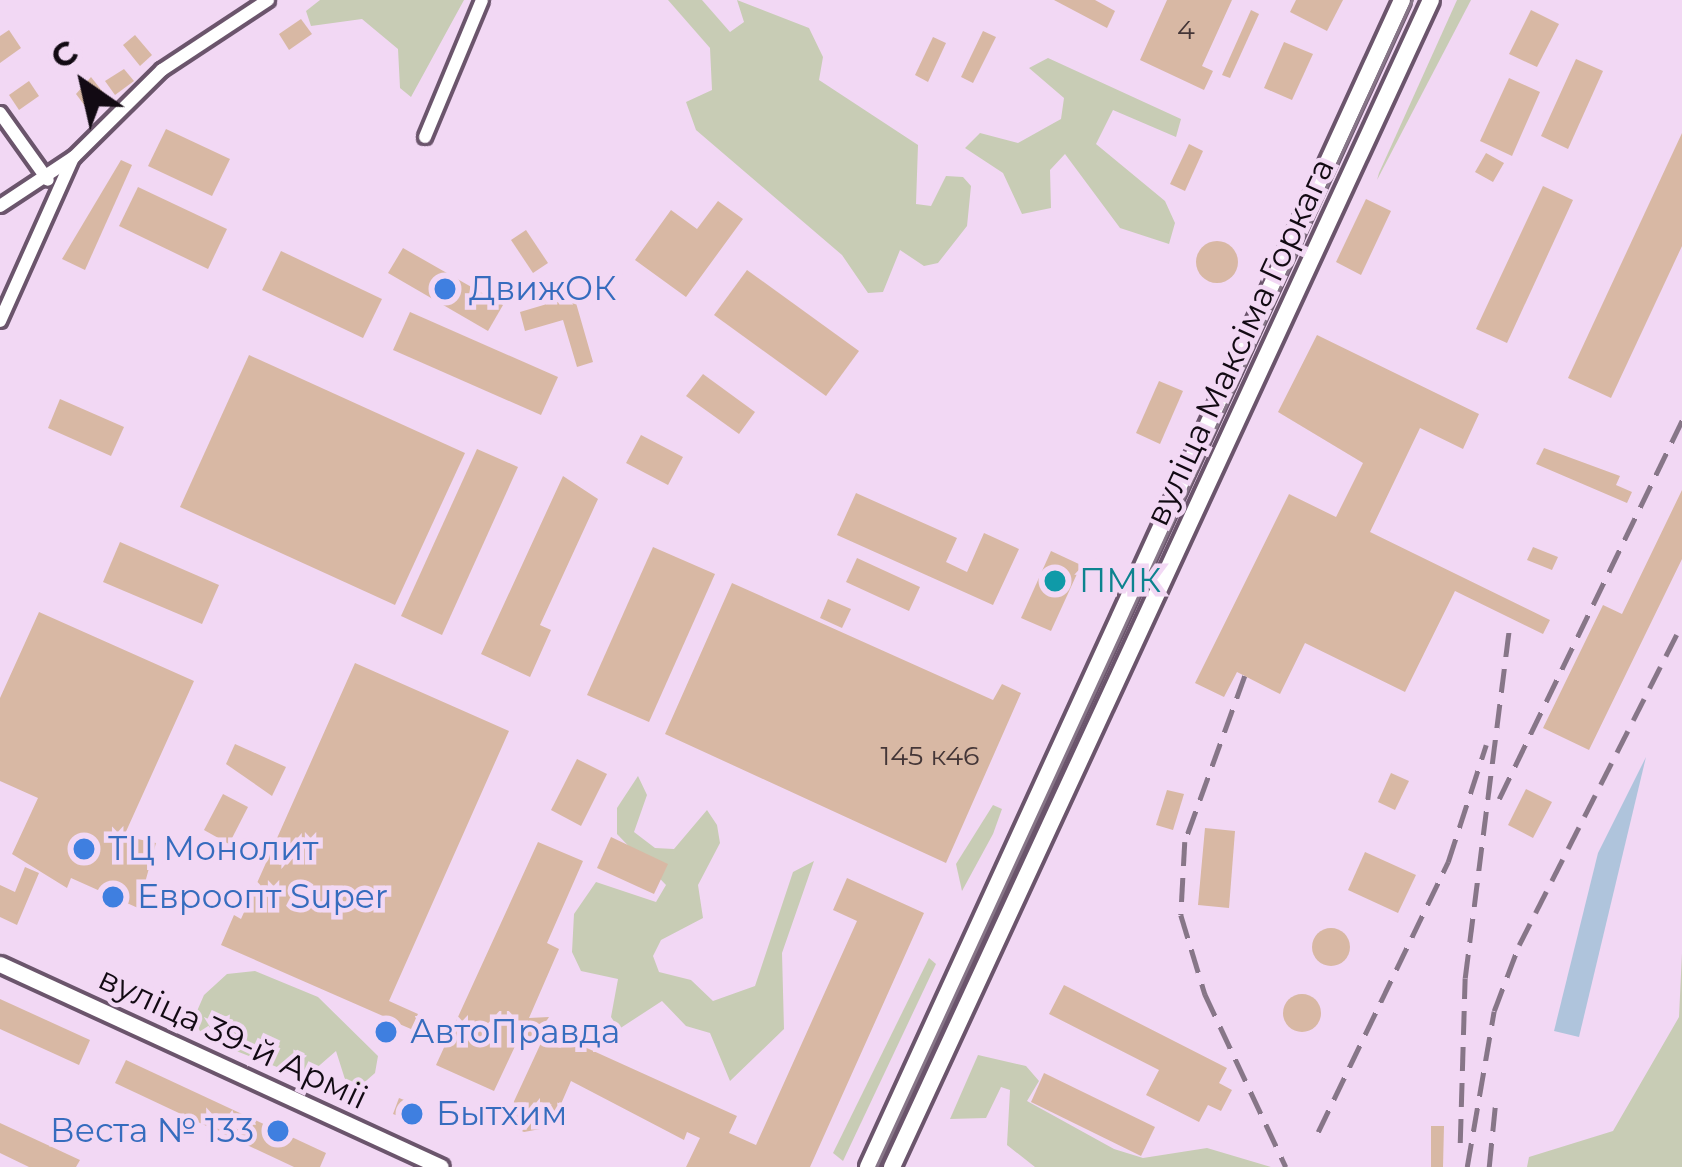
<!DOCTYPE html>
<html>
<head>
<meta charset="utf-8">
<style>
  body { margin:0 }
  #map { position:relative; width:1682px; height:1167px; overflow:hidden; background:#f2d8f4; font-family:Montserrat,sans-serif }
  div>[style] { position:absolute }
  .green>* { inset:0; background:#c8ccb5 }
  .water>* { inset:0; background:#afc4dc }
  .building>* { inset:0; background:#d8b8a4 }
  .round { border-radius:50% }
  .roads { filter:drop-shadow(3px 0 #6b556c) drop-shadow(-3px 0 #6b556c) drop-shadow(0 3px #6b556c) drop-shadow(0 -3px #6b556c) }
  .minor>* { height:12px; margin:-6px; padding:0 6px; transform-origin:6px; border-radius:6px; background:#fff }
  .tertiary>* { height:15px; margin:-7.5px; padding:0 7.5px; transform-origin:7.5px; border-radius:7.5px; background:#fff }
  .secondary>* { height:16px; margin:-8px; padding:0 8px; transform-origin:8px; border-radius:8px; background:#fff }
  .tram>* { height:3px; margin:-1.5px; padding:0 1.5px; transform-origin:1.5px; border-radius:1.5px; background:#877688 }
  .rail>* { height:4.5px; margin-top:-2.25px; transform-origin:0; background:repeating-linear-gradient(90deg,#877688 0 24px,transparent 0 36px) }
  .dots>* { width:33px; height:33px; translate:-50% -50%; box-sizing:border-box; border:6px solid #f2d8f4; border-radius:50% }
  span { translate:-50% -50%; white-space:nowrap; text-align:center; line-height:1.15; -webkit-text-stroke:9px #f2d8f4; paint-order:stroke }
  .number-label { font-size:27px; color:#443637 }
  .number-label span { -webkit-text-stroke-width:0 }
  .shop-label { font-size:33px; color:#366cbe }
  .left { translate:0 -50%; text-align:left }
  .right { translate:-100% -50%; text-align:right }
  .street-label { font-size:33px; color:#120a13 }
  .culture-label { font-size:33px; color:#0d838f }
  .north { position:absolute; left:24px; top:24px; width:120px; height:120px; -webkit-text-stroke:9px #f2d8f4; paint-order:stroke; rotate:326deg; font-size:33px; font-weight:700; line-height:48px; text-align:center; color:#120a13 }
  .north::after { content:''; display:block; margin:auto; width:42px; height:54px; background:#120a13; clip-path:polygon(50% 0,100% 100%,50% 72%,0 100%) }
</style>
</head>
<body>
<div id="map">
  <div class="green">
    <div style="clip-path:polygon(320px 0,464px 0,411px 97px,400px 88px,398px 49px,362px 19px,311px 26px,306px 11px)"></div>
    <div style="clip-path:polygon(668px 0,702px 0,730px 32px,744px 22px,737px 0,809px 28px,823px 57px,819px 80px,918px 145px,916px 204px,931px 206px,946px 176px,963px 177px,971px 186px,967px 226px,938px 263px,924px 266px,900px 250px,883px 292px,868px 293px,842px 255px,696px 130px,686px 102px,712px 90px,710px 48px)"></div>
    <div style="clip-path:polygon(1457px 0,1471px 0,1377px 180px,1379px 173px)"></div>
    <div style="clip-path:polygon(1048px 58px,1181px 119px,1176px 137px,1113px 110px,1096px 144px,1165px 201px,1175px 223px,1169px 244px,1120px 228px,1065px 154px,1050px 170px,1051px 208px,1022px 214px,1003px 173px,965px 148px,980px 133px,1018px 143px,1061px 119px,1064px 98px,1029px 68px)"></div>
    <div style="clip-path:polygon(638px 776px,647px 795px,634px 832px,655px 848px,674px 849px,707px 810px,717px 825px,720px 843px,698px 885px,703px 918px,661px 940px,653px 956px,659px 972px,691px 980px,713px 1001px,755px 986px,793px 872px,814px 861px,782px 953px,784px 1029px,730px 1081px,710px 1033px,686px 1026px,662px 1001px,619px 1029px,611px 1017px,618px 979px,581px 971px,572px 952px,574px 914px,596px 882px,656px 902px,666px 885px,617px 834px,617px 808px)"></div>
    <div style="clip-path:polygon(993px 805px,1002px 809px,993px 834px,962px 891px,956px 864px)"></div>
    <div style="clip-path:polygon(1682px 953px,1682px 1167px,1527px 1167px,1529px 1157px,1613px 1131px,1679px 1017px)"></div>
    <div style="clip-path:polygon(929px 958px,936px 964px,843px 1161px,833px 1153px)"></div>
    <div style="clip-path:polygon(255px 971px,318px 997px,378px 1056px,375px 1073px,350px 1095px,336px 1051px,305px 1078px,203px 1038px,194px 1018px,204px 995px,227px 974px)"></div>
    <div style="clip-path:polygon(978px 1055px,1026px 1066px,1039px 1081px,1027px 1101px,1114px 1149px,1143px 1158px,1207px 1148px,1271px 1167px,1035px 1167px,1007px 1145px,1010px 1090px,1001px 1087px,986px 1118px,950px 1119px)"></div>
  </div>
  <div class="water">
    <div style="clip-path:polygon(1646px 757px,1579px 1037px,1554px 1031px,1598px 853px)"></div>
  </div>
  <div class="building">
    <div style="clip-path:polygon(1054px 0,1095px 0,1115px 11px,1107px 28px)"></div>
    <div style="clip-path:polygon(1167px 0,1232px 0,1202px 66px,1213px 71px,1204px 90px,1140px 60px)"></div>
    <div style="clip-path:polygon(1296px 0,1343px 0,1327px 31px,1290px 12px)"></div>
    <div style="clip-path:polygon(1251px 10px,1259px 14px,1230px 78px,1222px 75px)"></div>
    <div style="clip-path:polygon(1531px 10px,1559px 24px,1537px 67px,1509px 54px)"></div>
    <div style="clip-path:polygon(301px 19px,312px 34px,289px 50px,279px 34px)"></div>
    <div style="clip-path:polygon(9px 30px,21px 48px,0 63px,0 36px)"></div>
    <div style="clip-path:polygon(983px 31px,996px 37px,973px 83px,961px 77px)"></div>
    <div style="clip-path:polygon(135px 35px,152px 55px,140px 66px,123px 45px)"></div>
    <div style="clip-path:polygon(933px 37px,946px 43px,928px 82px,915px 75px)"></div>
    <div style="clip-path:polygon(1284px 42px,1313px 54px,1292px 100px,1264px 88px)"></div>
    <div style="clip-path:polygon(1576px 59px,1603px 71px,1568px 149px,1541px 136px)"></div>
    <div style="clip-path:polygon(124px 69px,134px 81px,115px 95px,105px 81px)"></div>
    <div style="clip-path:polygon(91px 77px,106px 96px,88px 110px,76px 94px)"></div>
    <div style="clip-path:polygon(1509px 78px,1540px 92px,1512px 156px,1480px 141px)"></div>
    <div style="clip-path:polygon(29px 81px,39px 96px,19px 110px,9px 95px)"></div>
    <div style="clip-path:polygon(166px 129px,230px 159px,212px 196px,148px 166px)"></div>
    <div style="clip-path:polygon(1682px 133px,1682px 246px,1611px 398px,1568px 378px)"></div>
    <div style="clip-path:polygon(1189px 144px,1203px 151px,1185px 191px,1170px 184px)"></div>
    <div style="clip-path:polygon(1486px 153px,1504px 163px,1493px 182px,1475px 172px)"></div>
    <div style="clip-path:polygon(121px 160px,132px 165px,85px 270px,62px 259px)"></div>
    <div style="clip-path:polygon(1543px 186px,1573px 200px,1507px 343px,1476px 329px)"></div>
    <div style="clip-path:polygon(138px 187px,227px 229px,208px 269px,119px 226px)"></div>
    <div style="clip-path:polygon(1366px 199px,1391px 211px,1361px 275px,1336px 262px)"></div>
    <div style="clip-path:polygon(718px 201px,743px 219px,686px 297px,635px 260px,671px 210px,697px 229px)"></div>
    <div style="clip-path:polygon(526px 230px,548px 263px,533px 273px,511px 240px)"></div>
    <div class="round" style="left:1196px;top:241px;width:42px;height:42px"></div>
    <div style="clip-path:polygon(403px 248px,503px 305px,488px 331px,388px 273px)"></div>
    <div style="clip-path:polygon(281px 251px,382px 299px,363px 338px,262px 290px)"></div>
    <div style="clip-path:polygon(747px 270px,859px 351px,826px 396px,714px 315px)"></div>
    <div style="clip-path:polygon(574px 296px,593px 362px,577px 367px,563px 320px,525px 331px,520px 312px)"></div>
    <div style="clip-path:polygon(410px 312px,558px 377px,541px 415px,393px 350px)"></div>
    <div style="clip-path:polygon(1317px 335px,1479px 414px,1463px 449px,1420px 428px,1370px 532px,1550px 620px,1543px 634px,1455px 591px,1405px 692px,1305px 643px,1280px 694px,1237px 672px,1224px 697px,1195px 683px,1289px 494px,1336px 517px,1363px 463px,1278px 412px)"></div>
    <div style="clip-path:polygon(249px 355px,465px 453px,395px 605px,180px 507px)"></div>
    <div style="clip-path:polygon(703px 374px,755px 412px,739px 434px,686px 396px)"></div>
    <div style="clip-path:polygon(1159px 381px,1183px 391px,1160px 444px,1136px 433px)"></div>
    <div style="clip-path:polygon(60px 399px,124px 427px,111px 456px,48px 428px)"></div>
    <div style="clip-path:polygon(641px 435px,683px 457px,668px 485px,626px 463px)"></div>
    <div style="clip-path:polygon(1544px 448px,1620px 476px,1616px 485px,1632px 492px,1627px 503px,1536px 464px)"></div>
    <div style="clip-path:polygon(477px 449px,518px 467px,442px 635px,401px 616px)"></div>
    <div style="clip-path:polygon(563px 476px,598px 499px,540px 625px,551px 630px,530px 677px,481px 654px)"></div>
    <div style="clip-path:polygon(1682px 490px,1682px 559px,1589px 750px,1543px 728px,1603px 605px,1622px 614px)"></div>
    <div style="clip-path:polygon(856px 493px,957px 538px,946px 562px,967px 572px,984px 533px,1019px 549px,993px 605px,837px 535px)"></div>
    <div style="clip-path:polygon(120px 542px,219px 585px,202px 624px,103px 582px)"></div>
    <div style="clip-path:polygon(653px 547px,715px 574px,649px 722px,587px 695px)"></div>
    <div style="clip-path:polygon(1533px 547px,1558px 557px,1552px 570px,1527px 560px)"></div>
    <div style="clip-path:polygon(1051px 551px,1081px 565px,1051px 631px,1021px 618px)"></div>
    <div style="clip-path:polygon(857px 558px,920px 587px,909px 611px,846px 582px)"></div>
    <div style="clip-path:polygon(732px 583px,993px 700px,1002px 684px,1021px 693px,946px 863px,665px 734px)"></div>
    <div style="clip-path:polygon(828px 599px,851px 609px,842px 628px,820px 618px)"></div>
    <div style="clip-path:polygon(39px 612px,194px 681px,124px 836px,156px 843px,138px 908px,71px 878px,67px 888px,12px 854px,38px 798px,0 781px,0 698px)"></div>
    <div style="clip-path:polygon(355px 663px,509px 731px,389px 1001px,418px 1014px,411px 1029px,397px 1023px,389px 1043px,374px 1036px,383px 1016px,221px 945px,234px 915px,241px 919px)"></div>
    <div style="clip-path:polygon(235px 744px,286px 767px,272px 796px,226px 764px)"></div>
    <div style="clip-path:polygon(577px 759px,607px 774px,581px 826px,551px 810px)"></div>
    <div style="clip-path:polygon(1391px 773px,1409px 781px,1395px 810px,1378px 802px)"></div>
    <div style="clip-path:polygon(1526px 789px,1552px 802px,1533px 838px,1508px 825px)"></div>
    <div style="clip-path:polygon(1167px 790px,1184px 794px,1173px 830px,1156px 825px)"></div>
    <div style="clip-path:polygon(223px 794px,248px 807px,229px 844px,204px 830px)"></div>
    <div style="clip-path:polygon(1205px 828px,1235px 831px,1229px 908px,1198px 905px)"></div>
    <div style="clip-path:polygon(611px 837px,668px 864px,654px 894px,597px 868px)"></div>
    <div style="clip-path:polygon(538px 842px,583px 861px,547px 943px,559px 949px,529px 1018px,549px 1017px,529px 1047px,517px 1042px,494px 1091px,436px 1065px)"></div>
    <div style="clip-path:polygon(1365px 852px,1416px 875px,1398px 913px,1348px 890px)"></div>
    <div style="clip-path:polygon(25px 867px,39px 873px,17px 925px,0 917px,0 885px,15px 892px)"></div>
    <div style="clip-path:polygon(847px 878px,924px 913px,810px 1167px,686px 1167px,700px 1138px,687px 1132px,684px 1140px,571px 1081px,551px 1127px,524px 1132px,504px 1123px,547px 1030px,737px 1116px,729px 1133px,756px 1145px,857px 921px,833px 910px)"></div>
    <div class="round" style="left:1312px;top:928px;width:38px;height:38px"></div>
    <div style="clip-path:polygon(1064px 985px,1227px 1068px,1219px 1083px,1232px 1090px,1221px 1111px,1208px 1105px,1199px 1122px,1146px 1095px,1159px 1070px,1049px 1014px)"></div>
    <div class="round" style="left:1283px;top:994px;width:38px;height:38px"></div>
    <div style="clip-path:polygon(0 999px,90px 1040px,79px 1065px,0 1029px)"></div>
    <div style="clip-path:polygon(126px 1060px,326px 1153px,320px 1167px,294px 1167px,115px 1083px)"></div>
    <div style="clip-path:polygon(1044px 1073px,1155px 1127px,1141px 1156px,1031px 1102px)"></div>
    <div style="clip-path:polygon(399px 1098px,427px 1109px,421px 1125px,393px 1114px)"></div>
    <div style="clip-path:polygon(0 1123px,80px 1160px,76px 1167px,29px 1167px,0 1153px)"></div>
    <div style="clip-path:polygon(1431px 1126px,1444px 1126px,1443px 1167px,1431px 1167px)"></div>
  </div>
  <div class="roads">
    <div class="minor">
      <div style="left:0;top:113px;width:82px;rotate:54.4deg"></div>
      <div style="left:425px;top:137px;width:148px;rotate:-67.4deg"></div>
      <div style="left:0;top:206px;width:89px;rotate:-33.5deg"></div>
      <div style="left:74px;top:157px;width:124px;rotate:-44.7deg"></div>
      <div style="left:162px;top:70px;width:127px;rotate:-33.4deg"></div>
      <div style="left:0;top:321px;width:179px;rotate:-65.9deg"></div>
    </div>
    <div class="tertiary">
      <div style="left:0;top:964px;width:485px;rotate:24.7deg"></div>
    </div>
    <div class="secondary">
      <div style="left:868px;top:1167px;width:1283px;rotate:-65.41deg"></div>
      <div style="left:892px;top:1167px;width:1285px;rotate:-65.21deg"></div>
    </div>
  </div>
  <div class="tram">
    <div style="left:876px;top:1167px;width:1284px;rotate:-65.33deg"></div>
  </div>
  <div class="rail">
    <div style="left:1245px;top:676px;width:177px;rotate:109.9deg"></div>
    <div style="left:1185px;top:842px;width:73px;rotate:93.1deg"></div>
    <div style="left:1181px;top:915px;width:83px;rotate:73.1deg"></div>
    <div style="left:1205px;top:994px;width:191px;rotate:64.9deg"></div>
    <div style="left:1499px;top:799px;width:421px;rotate:-64.2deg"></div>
    <div style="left:1318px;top:1132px;width:300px;rotate:-64.3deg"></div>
    <div style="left:1448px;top:862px;width:123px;rotate:-72deg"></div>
    <div style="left:1460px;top:1143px;width:165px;rotate:-88.3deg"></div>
    <div style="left:1465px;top:978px;width:351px;rotate:-82.8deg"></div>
    <div style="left:1467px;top:1167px;width:158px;rotate:-80.2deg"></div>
    <div style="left:1494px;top:1011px;width:71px;rotate:-69.3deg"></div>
    <div style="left:1519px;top:945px;width:360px;rotate:-63.1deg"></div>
    <div style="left:1489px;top:1167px;width:60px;rotate:-84.3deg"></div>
  </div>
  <div class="dots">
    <div style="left:445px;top:289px;background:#3f7fe0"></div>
    <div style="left:1055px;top:581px;background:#0f9aa8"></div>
    <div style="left:84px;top:849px;background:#3f7fe0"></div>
    <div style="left:113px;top:897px;background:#3f7fe0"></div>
    <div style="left:386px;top:1032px;background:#3f7fe0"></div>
    <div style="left:412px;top:1114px;background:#3f7fe0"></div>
    <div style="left:278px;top:1131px;background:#3f7fe0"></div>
  </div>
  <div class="number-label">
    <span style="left:1186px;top:30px">4</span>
    <span style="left:930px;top:756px">145 к46</span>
  </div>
  <div class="shop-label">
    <span class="left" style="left:469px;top:289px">ДвижОК</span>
    <span class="left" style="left:108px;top:849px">ТЦ Монолит</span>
    <span class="left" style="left:137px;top:897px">Евроопт Super</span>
    <span class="left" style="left:410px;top:1032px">АвтоПравда</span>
    <span class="left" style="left:436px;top:1114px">Бытхим</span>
    <span class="right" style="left:254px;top:1131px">Веста № 133</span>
  </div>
  <div class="street-label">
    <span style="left:1240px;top:342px;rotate:-65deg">вуліца Максіма Горкага</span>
    <span style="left:233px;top:1038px;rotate:25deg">вуліца 39-й Арміі</span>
  </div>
  <div class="culture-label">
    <span class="left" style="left:1079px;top:581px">ПМК</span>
  </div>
  <div class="north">С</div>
</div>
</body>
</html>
